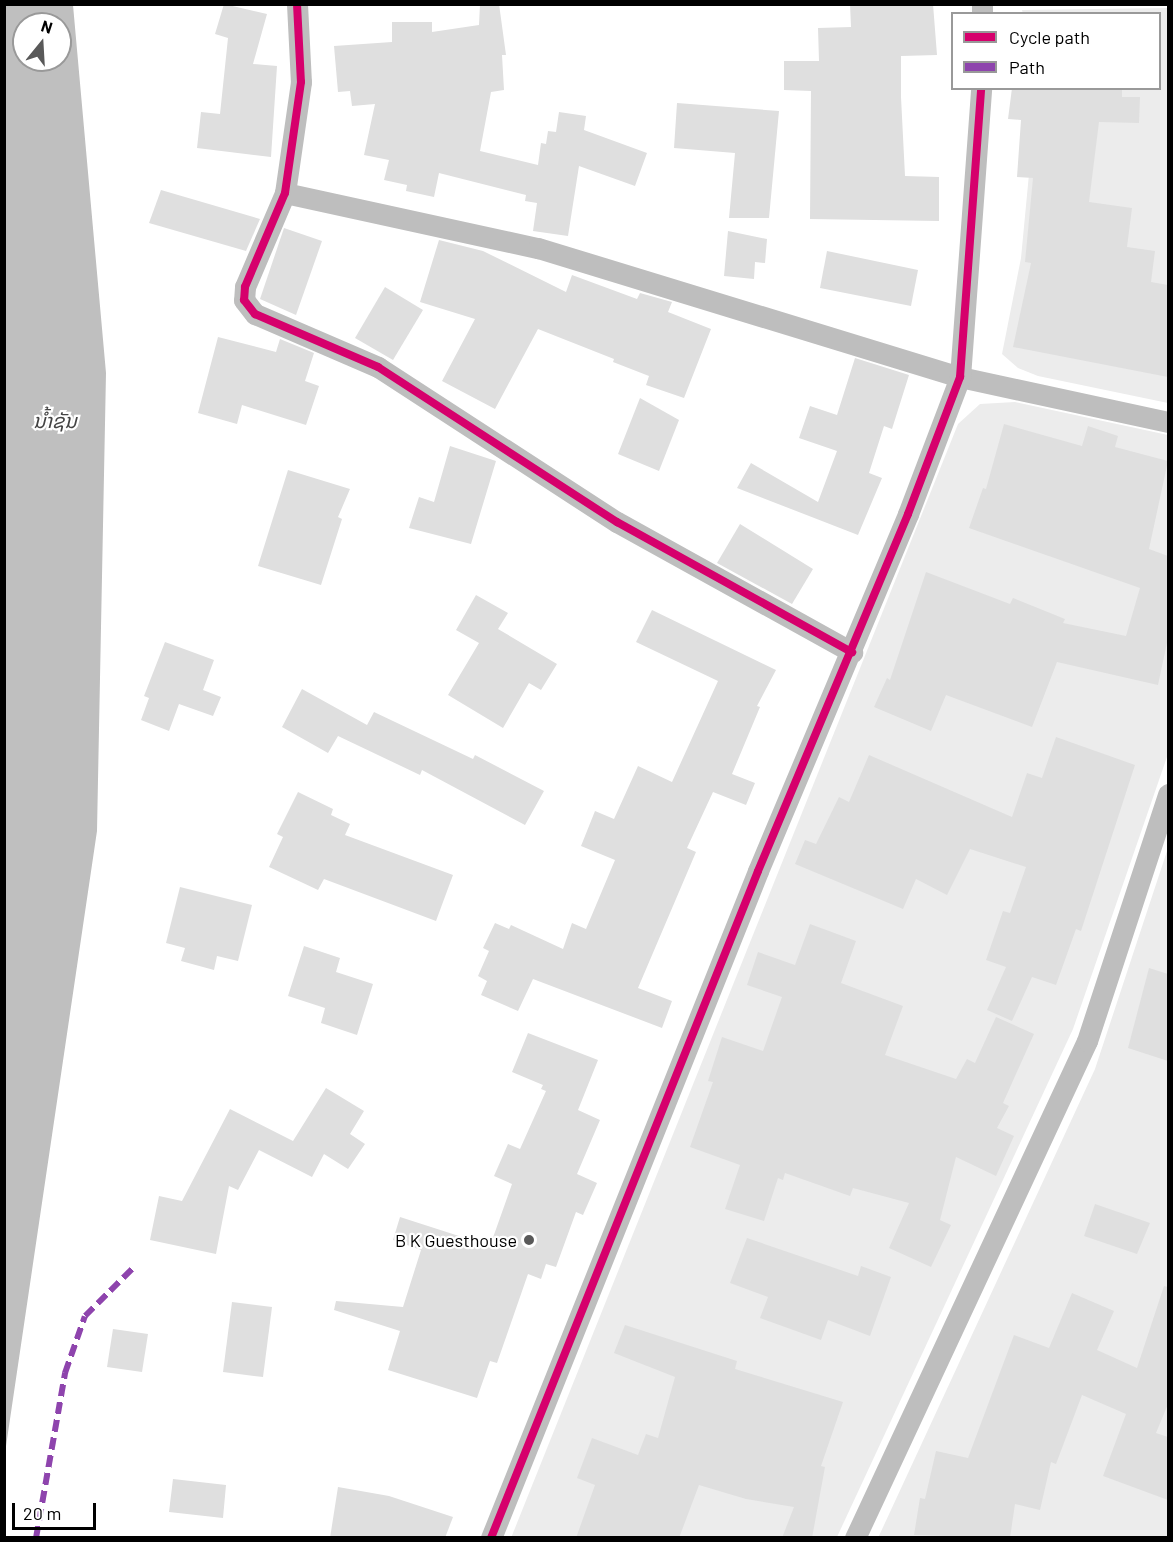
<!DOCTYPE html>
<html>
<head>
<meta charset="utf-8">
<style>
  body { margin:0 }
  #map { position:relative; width:1173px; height:1542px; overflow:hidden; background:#fff; font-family:Barlow,"Noto Sans Lao",sans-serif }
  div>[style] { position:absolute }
  .green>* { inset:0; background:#ececec }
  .water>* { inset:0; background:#bfbfbf }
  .building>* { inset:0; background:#dfdfdf }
  .minor>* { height:21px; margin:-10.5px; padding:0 10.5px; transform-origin:10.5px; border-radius:10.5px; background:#bebebe }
  .quiet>* { height:6px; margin-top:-3px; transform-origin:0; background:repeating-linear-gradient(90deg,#8e44ad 0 12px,transparent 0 18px) }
  .cycleway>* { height:8px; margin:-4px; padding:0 4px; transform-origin:4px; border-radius:4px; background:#d6006c }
  .dots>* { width:16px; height:16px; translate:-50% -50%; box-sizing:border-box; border:3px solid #fff; border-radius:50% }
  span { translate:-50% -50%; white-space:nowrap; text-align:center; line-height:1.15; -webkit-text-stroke:4.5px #fff; paint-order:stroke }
  .poi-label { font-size:18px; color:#000 }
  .right { translate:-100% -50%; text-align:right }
  .water-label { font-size:20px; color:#444; font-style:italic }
  .frame { position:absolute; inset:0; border:6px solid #000; pointer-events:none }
  .legend { position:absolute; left:951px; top:12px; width:210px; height:78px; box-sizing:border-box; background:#fff; border:2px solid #999; margin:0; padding:8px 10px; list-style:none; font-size:18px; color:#000 }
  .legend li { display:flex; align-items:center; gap:12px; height:30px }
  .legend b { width:30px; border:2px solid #999 }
  .north { position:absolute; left:12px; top:12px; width:60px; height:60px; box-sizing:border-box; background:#fff; border:2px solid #999; border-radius:50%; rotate:18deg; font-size:16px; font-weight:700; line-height:24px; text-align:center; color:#000 }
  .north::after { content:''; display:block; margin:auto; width:21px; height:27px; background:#595959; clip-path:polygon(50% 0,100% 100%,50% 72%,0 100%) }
  .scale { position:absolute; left:12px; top:1503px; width:84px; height:27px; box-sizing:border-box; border:3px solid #000; border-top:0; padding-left:8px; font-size:18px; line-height:21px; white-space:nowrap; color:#000; -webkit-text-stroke:4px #fff; paint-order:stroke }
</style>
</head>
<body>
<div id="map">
  <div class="green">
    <div style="clip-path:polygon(1168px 8px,1168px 403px,1038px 376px,1018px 368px,1002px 354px,1021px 258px,1031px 153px,1031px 89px,1160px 88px,1160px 14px,1023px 14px,1022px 10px)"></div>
    <div style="clip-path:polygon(1015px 402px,1168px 435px,1168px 754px,1073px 1029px,837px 1537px,511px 1538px,958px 424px,980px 404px)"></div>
    <div style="clip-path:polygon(1168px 848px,1168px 1537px,878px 1538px,1095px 1069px)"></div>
  </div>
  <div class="water">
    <div style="clip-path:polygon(evenodd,73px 5px,106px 373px,97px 831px,5px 1453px,4px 5px,73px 5px,24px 24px,60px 24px,60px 60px,24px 60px,24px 24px)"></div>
  </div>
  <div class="building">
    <div style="clip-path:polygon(224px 4px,267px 14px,253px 64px,277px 66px,271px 157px,197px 148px,201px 112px,220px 114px,228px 38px,215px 34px)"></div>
    <div style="clip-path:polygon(480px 4px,499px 4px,506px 55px,502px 55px,504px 90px,491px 92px,480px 151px,538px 165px,541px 143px,546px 144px,548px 131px,556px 132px,559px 112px,586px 116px,584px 130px,647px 153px,635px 186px,579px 166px,568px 236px,533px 231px,537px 203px,525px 201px,526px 195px,439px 173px,434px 197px,406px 191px,407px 185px,384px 180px,389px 160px,364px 155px,375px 104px,352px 106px,350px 91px,338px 92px,334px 46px,392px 42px,392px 22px,432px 22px,432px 32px,479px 25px)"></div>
    <div style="clip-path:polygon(850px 4px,933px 4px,937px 55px,901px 56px,901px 97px,905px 176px,939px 177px,939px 221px,810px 219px,811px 91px,784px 90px,784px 61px,819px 61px,818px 28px,851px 27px)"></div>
    <div style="clip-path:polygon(1012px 88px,1122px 88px,1122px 97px,1140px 97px,1139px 123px,1099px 122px,1089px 202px,1132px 208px,1127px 247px,1155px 251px,1151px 282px,1168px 285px,1168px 377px,1013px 347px,1031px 263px,1025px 262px,1033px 178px,1017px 177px,1021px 120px,1008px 119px)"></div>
    <div style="clip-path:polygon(677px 103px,779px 111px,769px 218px,729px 218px,735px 153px,674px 148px)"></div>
    <div style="clip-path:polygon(161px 190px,260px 219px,246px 251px,149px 223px)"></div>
    <div style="clip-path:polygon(284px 228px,322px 241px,296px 315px,260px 299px)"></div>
    <div style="clip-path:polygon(728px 231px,767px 239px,765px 263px,755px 262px,754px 279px,724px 276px)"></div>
    <div style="clip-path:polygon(439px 240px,483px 251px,566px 292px,572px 275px,637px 299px,640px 293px,672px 302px,668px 312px,711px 329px,684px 398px,646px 385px,649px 376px,613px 362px,614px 359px,538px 329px,495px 409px,442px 381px,475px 319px,420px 302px)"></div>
    <div style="clip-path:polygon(827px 251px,918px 270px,911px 306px,820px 288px)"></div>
    <div style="clip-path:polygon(385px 287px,423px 310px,393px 360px,355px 338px)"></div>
    <div style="clip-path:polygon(218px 337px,276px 352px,280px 339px,314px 353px,305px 381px,319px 386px,306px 425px,242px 405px,237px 424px,198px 413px)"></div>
    <div style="clip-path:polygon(855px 358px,909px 375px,892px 429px,884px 426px,869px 473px,882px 478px,858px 535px,737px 488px,751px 463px,818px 502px,837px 451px,799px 438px,810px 406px,837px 415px)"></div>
    <div style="clip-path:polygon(640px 398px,679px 420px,659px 471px,618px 454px)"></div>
    <div style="clip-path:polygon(1004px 424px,1082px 446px,1088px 426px,1118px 436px,1115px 447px,1168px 461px,1149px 549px,1168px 556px,1168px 638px,1158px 685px,1057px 662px,1032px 727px,946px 695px,931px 731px,874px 707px,887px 678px,890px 680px,926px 572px,1010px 604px,1013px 598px,1065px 619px,1063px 623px,1126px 636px,1140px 588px,969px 528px,983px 488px,986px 489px)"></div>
    <div style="clip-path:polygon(450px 446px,496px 461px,471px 544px,409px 528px,419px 497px,434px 502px)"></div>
    <div style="clip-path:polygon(288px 470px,350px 489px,338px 517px,342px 519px,321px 585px,258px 566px)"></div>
    <div style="clip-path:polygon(740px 524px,813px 569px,792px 604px,717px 563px)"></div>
    <div style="clip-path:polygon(476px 595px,508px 613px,498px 629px,557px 664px,541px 690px,529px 683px,503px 728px,448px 695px,479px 643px,456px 630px)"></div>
    <div style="clip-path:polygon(652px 610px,776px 670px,757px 706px,760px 707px,732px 774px,755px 783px,746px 805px,713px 792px,687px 848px,696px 852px,638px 988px,672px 1001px,662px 1028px,533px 979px,518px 1011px,481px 995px,487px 981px,478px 976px,489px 951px,483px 948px,495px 923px,509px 929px,511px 925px,563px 949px,572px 923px,586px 929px,615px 860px,581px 846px,595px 811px,614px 819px,638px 766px,672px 782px,718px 681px,636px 642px)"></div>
    <div style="clip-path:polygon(165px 642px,214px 660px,203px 690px,221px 697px,213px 716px,179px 704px,169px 731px,141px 720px,149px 698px,144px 696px)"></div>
    <div style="clip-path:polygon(302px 689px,367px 725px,374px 712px,473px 759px,475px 755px,544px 791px,525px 825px,422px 770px,420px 775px,338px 736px,328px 753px,282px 727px)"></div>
    <div style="clip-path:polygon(1056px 737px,1135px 765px,1081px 931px,1076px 929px,1056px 985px,1032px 977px,1012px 1021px,987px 1010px,1006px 967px,986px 960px,1003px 911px,1010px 913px,1026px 867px,970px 849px,947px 895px,916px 879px,903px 909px,795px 864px,805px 840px,816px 844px,839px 797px,849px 802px,869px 755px,1012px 817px,1027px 773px,1042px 778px)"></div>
    <div style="clip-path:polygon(298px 792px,333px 809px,331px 815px,350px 824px,345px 835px,453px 875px,436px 921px,324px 879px,318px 890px,269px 867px,283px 837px,277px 834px)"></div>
    <div style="clip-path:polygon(180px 887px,252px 905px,238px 961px,217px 956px,214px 970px,181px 961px,185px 948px,166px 943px)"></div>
    <div style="clip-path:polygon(810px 924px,856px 941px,841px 983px,903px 1006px,885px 1055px,956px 1079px,967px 1059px,975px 1063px,996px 1017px,1034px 1034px,1003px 1103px,1009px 1106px,997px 1128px,1014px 1136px,996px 1176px,956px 1157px,940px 1220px,951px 1225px,931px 1267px,889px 1248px,909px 1203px,853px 1188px,850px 1196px,785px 1173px,783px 1180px,778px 1178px,764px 1221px,725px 1209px,740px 1165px,690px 1147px,713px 1082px,708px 1081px,722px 1037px,763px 1051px,782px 997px,747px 985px,758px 952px,795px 965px)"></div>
    <div style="clip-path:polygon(304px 946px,340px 958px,336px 972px,373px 984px,357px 1035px,321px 1023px,325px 1008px,288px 996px)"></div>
    <div style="clip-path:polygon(1149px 968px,1168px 974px,1168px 1061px,1128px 1048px)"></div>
    <div style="clip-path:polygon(528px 1033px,598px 1060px,578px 1110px,600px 1120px,577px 1174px,597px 1183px,583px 1215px,576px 1212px,556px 1267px,546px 1264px,541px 1279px,528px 1274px,497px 1363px,490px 1361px,477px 1398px,388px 1370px,400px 1331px,334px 1310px,336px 1301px,403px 1307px,421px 1250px,393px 1240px,400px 1217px,490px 1246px,512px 1184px,494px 1176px,508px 1144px,520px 1149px,546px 1091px,541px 1089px,543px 1085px,512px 1072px)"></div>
    <div style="clip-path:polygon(326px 1088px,364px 1111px,350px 1134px,365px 1144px,348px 1169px,324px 1154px,312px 1177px,259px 1150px,238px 1190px,229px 1186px,216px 1254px,150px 1240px,159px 1196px,182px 1201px,230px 1109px,293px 1141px)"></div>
    <div style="clip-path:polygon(1095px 1204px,1150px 1223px,1137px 1254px,1084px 1236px)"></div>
    <div style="clip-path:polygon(747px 1238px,858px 1276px,861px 1266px,891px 1277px,870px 1336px,828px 1320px,821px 1340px,760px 1318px,768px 1297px,730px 1283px)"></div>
    <div style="clip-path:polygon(1164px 1286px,1168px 1287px,1168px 1404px,1156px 1433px,1168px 1437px,1168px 1500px,1103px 1476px,1126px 1414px,1082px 1395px,1056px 1464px,1051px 1462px,1040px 1510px,1015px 1504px,1010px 1538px,914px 1535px,920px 1498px,925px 1499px,936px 1451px,968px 1458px,1014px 1335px,1049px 1348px,1072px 1293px,1114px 1311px,1097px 1350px,1137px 1368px)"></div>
    <div style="clip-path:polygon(232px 1302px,272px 1307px,263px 1377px,223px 1372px)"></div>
    <div style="clip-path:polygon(625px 1325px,737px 1361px,735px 1369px,843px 1402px,821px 1466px,825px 1467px,812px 1538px,782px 1538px,794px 1507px,746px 1499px,699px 1485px,679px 1538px,576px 1538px,595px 1485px,577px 1478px,592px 1438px,638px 1455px,646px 1434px,658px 1438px,675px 1377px,614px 1353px)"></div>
    <div style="clip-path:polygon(113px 1329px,148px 1334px,142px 1372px,107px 1367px)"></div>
    <div style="clip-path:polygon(173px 1479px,226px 1485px,223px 1518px,169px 1512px)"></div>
    <div style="clip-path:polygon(338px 1487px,389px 1496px,453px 1517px,445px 1538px,330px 1538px)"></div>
  </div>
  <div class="minor">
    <div style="left:297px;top:4px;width:78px;rotate:87.1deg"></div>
    <div style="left:301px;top:82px;width:112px;rotate:98.2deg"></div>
    <div style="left:285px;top:193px;width:102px;rotate:113.1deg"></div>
    <div style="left:245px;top:287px;width:13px;rotate:94deg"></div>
    <div style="left:244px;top:300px;width:18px;rotate:52deg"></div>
    <div style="left:255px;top:314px;width:134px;rotate:23.3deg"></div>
    <div style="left:378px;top:367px;width:285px;rotate:33deg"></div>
    <div style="left:617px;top:522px;width:269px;rotate:29deg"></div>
    <div style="left:982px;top:14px;width:10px;rotate:-90deg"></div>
    <div style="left:285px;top:193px;width:259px;rotate:12.3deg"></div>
    <div style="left:538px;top:248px;width:441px;rotate:17deg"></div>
    <div style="left:960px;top:377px;width:213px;rotate:12.2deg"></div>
    <div style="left:491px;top:1538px;width:718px;rotate:-68.18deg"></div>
    <div style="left:758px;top:871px;width:387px;rotate:-67.2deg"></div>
    <div style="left:908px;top:514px;width:147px;rotate:-69.2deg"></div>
    <div style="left:960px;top:377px;width:290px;rotate:-85.8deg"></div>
    <div style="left:855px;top:1538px;width:548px;rotate:-64.98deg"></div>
    <div style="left:1087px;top:1041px;width:260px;rotate:-71.8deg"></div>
  </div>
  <div class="quiet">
    <div style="left:36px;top:1538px;width:168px;rotate:-80deg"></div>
    <div style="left:65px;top:1373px;width:60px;rotate:-70.7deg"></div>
    <div style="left:85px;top:1316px;width:71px;rotate:-45deg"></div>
  </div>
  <div class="cycleway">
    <div style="left:297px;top:4px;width:78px;rotate:87.1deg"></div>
    <div style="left:301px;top:82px;width:112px;rotate:98.2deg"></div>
    <div style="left:285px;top:193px;width:102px;rotate:113.1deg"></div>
    <div style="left:245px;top:287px;width:13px;rotate:94deg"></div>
    <div style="left:244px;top:300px;width:18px;rotate:52deg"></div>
    <div style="left:255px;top:314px;width:134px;rotate:23.3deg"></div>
    <div style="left:378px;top:367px;width:285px;rotate:33deg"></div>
    <div style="left:617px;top:522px;width:269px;rotate:29deg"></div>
    <div style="left:491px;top:1538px;width:718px;rotate:-68.18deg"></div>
    <div style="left:758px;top:871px;width:387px;rotate:-67.2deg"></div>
    <div style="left:908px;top:514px;width:147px;rotate:-69.2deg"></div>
    <div style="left:960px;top:377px;width:290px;rotate:-85.8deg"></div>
  </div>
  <div class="dots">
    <div style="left:529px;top:1240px;background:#595959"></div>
  </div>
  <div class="poi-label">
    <span class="right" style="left:517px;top:1240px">B K Guesthouse</span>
  </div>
  <div class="water-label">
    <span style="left:55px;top:420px">ນ້ຳຊັນ</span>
  </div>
  <div class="frame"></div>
  <ul class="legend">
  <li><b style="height:8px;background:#d6006c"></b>Cycle path</li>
  <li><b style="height:8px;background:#8e44ad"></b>Path</li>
  </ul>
  <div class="north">N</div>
  <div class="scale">20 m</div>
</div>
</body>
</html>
